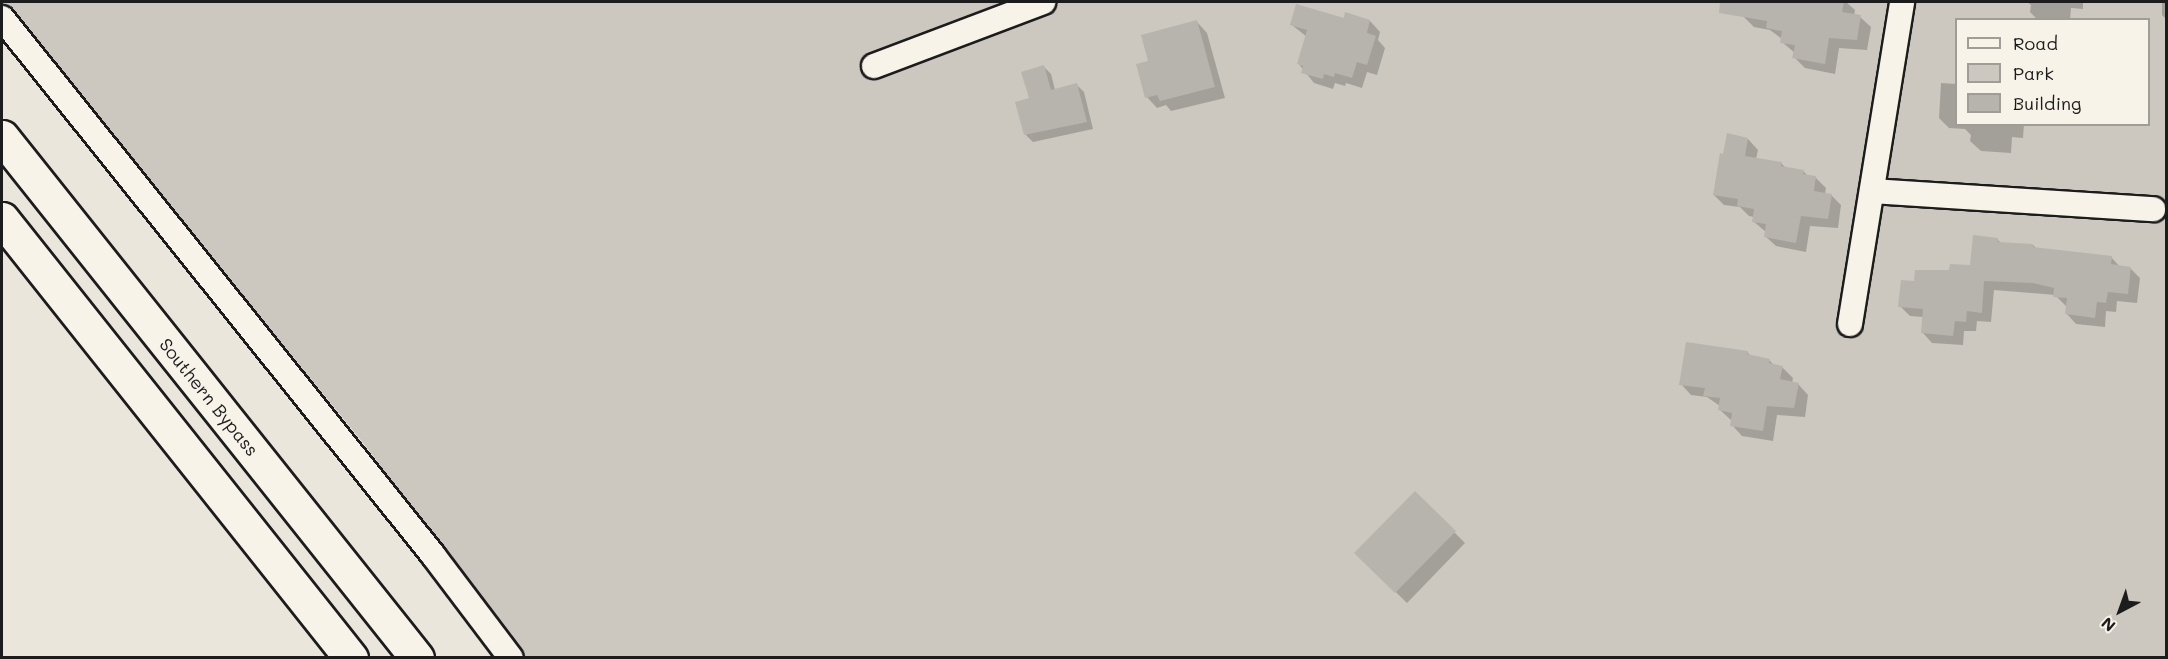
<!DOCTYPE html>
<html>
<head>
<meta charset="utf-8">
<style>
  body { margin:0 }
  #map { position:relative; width:2168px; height:659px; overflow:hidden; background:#eae6dc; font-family:Mali,sans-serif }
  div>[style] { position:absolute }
  .green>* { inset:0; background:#ccc8c0 }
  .shadow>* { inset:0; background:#0003 }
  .building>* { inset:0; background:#b6b4ac }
  .roads { filter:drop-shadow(2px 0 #1c1c1c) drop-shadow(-2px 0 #1c1c1c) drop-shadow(0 2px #1c1c1c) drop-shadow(0 -2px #1c1c1c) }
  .street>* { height:24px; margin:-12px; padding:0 12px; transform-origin:12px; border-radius:12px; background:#f7f3e8 }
  .highway>* { height:33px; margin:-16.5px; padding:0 16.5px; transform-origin:16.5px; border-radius:16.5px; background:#f7f3e8 }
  span { translate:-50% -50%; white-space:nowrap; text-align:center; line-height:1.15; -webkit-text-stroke:5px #f7f3e8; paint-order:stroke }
  .street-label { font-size:18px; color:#1c1c1c }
  .frame { position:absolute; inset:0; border:3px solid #1c1c1c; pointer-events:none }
  .legend { position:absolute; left:1955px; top:18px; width:195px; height:108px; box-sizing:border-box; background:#f7f3e8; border:2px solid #9f9d96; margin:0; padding:8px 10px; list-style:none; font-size:18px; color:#1c1c1c }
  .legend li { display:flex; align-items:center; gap:12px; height:30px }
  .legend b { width:30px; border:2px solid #9f9d96 }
  .north { position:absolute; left:2090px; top:581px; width:60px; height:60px; -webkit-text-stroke:4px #f7f3e8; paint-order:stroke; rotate:221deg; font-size:16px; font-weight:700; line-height:24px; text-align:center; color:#1c1c1c }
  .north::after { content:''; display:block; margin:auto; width:21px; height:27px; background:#1c1c1c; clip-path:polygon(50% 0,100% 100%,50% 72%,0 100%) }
</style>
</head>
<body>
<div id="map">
  <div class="green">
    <div style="clip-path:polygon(evenodd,4px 2px,2166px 2px,2166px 657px,522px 657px,368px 449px,4px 2px,1956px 20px,2148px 20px,2148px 124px,1956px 124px,1956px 20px)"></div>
  </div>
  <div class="shadow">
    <div style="clip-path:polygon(1746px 2px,1846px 2px,1855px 10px,1854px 16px,1860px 17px,1871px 27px,1867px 50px,1839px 48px,1835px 74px,1805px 68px,1794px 57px,1795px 53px,1782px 42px,1782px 39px,1770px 30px,1754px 27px,1743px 16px)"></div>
    <div style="clip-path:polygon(2027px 2px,2083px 2px,2083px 9px,2071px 8px,2070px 20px,2038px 20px,2030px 12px,2031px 5px)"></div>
    <div style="clip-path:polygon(2159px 2px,2166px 2px,2166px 19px,2162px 15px,2162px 2px)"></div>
    <div style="clip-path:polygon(1345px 20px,1370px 21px,1380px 32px,1378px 40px,1385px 48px,1377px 75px,1367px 72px,1362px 88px,1346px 83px,1345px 86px,1335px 83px,1333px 89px,1314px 83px,1298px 63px,1307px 37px,1292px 25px)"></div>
    <div style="clip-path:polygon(1197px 22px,1207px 33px,1225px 98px,1171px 111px,1166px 105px,1157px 108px,1147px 97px)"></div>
    <div style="clip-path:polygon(1044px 67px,1051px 74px,1055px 90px,1077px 85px,1084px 92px,1093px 129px,1033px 142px,1026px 135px,1031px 99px)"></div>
    <div style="clip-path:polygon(1941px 83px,1956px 84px,1956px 124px,2024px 124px,2023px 138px,2012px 137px,2011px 153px,1981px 151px,1970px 141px,1971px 135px,1965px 129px,1949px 128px,1939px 118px)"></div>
    <div style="clip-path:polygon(1748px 139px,1758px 150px,1756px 159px,1781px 163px,1786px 168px,1803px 171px,1809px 177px,1816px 178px,1826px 188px,1825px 194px,1831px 195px,1841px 205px,1838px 228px,1810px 226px,1806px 252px,1776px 246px,1765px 236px,1766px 232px,1753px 221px,1754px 217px,1749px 216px,1740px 207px,1724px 205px,1714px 195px,1724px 156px)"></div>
    <div style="clip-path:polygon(1998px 240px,2002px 244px,2033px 245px,2036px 248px,2111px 257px,2120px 267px,2130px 268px,2140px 278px,2137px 303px,2117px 301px,2116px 312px,2106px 311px,2105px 327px,2076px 324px,2067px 314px,2067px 307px,2055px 295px,1994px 290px,1991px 322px,1977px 321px,1976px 331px,1964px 331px,1963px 345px,1932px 343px,1923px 333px,1924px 317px,1910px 316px,1900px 306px,1915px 283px,1971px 267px)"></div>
    <div style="clip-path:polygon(1747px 352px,1752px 357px,1769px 360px,1775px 366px,1782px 367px,1793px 378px,1792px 383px,1798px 384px,1808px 395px,1805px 417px,1777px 415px,1773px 441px,1742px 436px,1732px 425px,1732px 421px,1720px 410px,1720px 406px,1707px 397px,1691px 395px,1681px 384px)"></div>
    <div style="clip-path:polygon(1415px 493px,1465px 543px,1407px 603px,1356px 553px)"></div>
  </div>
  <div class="building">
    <div style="clip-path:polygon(1720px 2px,1844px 2px,1842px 12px,1861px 15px,1857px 40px,1829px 38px,1825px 64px,1792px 58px,1795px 45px,1780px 43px,1782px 31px,1766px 28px,1767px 21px,1719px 13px)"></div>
    <div style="clip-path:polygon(1296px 4px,1344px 18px,1345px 12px,1370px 20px,1367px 33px,1376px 36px,1367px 65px,1357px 62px,1352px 78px,1335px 73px,1334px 77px,1324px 74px,1323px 79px,1301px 73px,1303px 66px,1297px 64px,1307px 30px,1290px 25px)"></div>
    <div style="clip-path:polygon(1197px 20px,1215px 87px,1160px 101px,1157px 95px,1145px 98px,1136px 64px,1148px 61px,1141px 35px)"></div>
    <div style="clip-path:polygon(1044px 65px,1051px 90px,1077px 83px,1087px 122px,1024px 135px,1015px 102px,1029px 98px,1021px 72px)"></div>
    <div style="clip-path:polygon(1727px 133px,1748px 138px,1745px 156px,1782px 162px,1781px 166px,1804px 170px,1803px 174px,1816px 176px,1814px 191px,1832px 194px,1828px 219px,1801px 216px,1796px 243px,1764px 237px,1766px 224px,1752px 222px,1754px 209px,1737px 206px,1738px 199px,1713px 195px,1720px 153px,1723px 154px)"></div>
    <div style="clip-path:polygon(1973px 235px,1998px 238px,1998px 242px,2033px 244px,2033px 247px,2112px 256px,2111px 264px,2131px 267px,2128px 294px,2108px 292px,2106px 303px,2097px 302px,2095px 318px,2065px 314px,2067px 298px,2053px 297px,2054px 288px,2033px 283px,1984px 281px,1982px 313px,1967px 311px,1966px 322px,1955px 321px,1953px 336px,1921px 333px,1923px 309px,1898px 307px,1901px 280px,1914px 281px,1915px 270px,1949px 270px,1950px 264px,1970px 265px)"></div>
    <div style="clip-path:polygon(1686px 342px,1748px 351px,1747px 354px,1770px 359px,1769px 363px,1783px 366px,1780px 379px,1799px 383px,1794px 408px,1767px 406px,1763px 431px,1730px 426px,1732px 413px,1718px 410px,1720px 398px,1703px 396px,1705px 388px,1679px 385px)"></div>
    <div style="clip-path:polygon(1415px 491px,1456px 531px,1395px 593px,1354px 553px)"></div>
  </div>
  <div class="roads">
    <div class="street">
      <div style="left:2px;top:18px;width:689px;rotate:51.25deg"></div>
      <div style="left:433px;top:555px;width:129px;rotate:52.9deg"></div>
      <div style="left:874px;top:66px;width:181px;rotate:-20.7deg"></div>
      <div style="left:1872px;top:191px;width:282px;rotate:3.7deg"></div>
      <div style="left:1850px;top:324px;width:326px;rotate:-80.8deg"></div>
    </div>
    <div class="highway">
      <div style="left:2px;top:137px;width:666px;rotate:51.46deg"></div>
      <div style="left:2px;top:219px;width:561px;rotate:51.52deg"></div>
    </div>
  </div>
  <div class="street-label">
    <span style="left:209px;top:397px;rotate:51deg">Southern Bypass</span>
  </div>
  <div class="frame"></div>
  <ul class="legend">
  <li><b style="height:8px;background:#f7f3e8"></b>Road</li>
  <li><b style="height:16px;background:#ccc8c0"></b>Park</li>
  <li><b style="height:16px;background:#b6b4ac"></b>Building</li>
  </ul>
  <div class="north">N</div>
</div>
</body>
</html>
